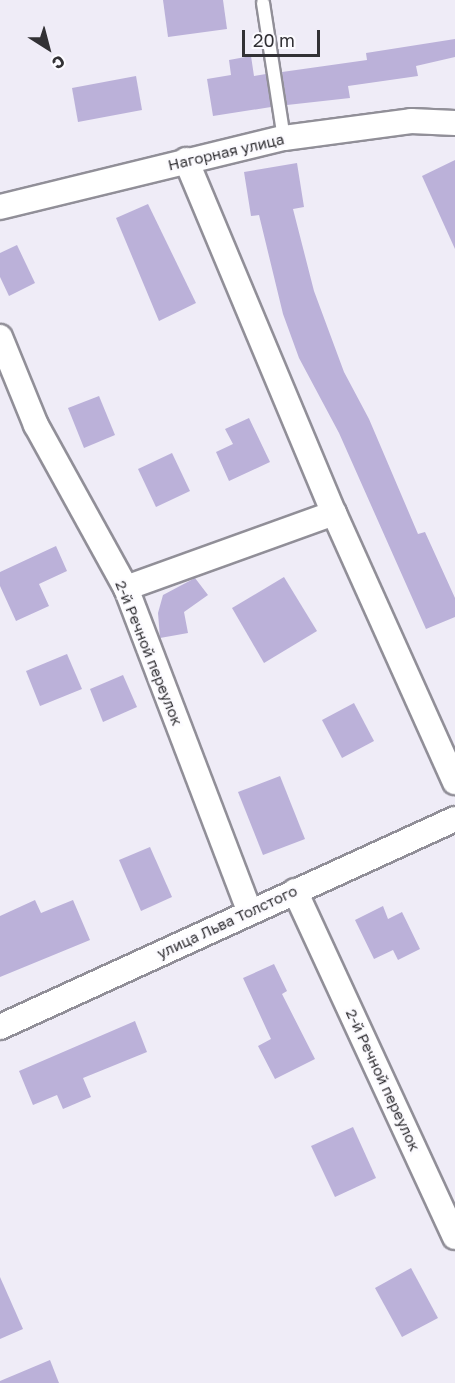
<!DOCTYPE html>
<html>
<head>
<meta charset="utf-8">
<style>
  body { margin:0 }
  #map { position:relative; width:455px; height:1383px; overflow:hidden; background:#efecf7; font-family:"Golos Text",sans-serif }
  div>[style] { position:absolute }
  .building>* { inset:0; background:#bbb1d9 }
  .roads { filter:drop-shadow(2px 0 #918f98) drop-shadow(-2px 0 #918f98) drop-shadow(0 2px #918f98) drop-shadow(0 -2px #918f98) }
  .service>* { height:12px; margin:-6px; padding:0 6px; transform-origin:6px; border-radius:6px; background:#fff }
  .minor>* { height:24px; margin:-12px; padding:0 12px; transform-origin:12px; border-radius:12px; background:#fff }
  span { translate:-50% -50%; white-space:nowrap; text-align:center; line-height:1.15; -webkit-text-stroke:4.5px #fcfbff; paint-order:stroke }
  .street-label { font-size:15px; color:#323135 }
  .north { position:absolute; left:18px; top:18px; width:60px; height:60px; -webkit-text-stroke:4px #fcfbff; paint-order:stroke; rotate:144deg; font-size:16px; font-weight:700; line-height:24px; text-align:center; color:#323135 }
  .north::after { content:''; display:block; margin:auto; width:21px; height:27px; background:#323135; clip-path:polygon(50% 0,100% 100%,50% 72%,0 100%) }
  .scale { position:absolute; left:242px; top:30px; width:78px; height:27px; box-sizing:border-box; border:3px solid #323135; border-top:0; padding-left:8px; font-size:18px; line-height:21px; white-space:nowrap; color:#323135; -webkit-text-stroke:4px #fcfbff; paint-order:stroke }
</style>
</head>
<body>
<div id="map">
  <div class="building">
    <div style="clip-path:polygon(163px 0,223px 0,227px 29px,168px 37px)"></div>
    <div style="clip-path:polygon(455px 39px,455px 57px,416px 66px,418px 76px,348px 86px,350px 98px,287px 105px,282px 72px,367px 60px,366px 53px)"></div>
    <div style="clip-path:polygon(251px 56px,254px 76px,266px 74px,271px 107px,213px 116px,207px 79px,231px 75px,229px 60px)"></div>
    <div style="clip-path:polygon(136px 76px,142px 110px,78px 122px,72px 88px)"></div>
    <div style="clip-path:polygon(455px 160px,455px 249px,422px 176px)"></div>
    <div style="clip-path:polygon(297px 163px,304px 207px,293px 209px,314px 291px,344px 372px,369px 419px,418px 534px,425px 532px,455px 598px,455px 617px,426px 629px,339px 433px,299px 358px,283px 314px,259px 215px,251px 216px,244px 172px)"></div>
    <div style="clip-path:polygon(148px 204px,196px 303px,159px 321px,116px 218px)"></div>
    <div style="clip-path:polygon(17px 245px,35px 283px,9px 296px,0 277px,0 253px)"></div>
    <div style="clip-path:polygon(99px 396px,115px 435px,84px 448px,68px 408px)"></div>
    <div style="clip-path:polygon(249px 418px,270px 462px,229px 481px,216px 452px,233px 444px,225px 429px)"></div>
    <div style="clip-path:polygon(172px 453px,190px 491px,156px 507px,138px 469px)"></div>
    <div style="clip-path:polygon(56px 546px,67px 571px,39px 584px,49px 606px,16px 621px,0 586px,0 572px)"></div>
    <div style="clip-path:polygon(284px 577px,317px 631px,264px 663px,232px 608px)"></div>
    <div style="clip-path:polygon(195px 578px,208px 595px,184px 612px,188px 633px,160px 638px,158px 613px,163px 595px)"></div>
    <div style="clip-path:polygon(67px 654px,82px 689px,40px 706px,26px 671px)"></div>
    <div style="clip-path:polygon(123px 675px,137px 707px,103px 722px,90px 689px)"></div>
    <div style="clip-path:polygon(354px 703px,374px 741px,342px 758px,322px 720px)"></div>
    <div style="clip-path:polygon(280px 776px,305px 839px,263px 855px,238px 792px)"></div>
    <div style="clip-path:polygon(150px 847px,172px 897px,141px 911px,119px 860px)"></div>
    <div style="clip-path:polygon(35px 900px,41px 913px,73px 900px,90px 940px,0 977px,0 916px)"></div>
    <div style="clip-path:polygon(383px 906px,388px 919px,402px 912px,420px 949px,398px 960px,393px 950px,374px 959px,355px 920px)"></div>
    <div style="clip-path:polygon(274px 964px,287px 991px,282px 994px,315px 1059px,275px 1079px,258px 1046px,271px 1039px,243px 978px)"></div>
    <div style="clip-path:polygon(135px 1021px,147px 1052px,83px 1078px,91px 1097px,63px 1109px,57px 1095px,33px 1105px,19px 1071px)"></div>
    <div style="clip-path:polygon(353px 1127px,376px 1178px,335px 1197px,311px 1146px)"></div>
    <div style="clip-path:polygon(411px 1268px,438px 1318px,402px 1337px,375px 1288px)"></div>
    <div style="clip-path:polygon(0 1277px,23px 1329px,0 1339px)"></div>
    <div style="clip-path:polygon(50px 1360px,59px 1383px,0 1383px,0 1381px)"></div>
  </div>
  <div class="roads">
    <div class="service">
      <div style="left:263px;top:3px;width:137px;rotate:81.2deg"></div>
    </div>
    <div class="minor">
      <div style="left:186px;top:160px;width:383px;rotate:67.3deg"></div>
      <div style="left:334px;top:513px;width:295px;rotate:65.8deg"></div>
      <div style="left:0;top:207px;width:292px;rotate:-13.7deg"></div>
      <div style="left:284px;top:138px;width:128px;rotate:-7.6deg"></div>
      <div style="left:411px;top:121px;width:44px;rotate:2.6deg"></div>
      <div style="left:0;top:337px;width:95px;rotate:67.8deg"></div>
      <div style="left:36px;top:425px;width:186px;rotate:61.1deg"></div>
      <div style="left:126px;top:588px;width:347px;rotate:69.1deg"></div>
      <div style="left:126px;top:588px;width:221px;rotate:-19.8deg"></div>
      <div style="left:295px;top:891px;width:381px;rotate:65.2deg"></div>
      <div style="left:0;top:1027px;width:500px;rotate:-24.57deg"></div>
    </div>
  </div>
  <div class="street-label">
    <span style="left:226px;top:152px;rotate:-13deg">Нагорная улица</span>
    <span style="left:149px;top:653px;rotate:68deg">2-й Речной переулок</span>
    <span style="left:227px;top:922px;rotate:-25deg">улица Льва Толстого</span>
    <span style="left:383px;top:1080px;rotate:65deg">2-й Речной переулок</span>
  </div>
  <div class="north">С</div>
  <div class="scale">20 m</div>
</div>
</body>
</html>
